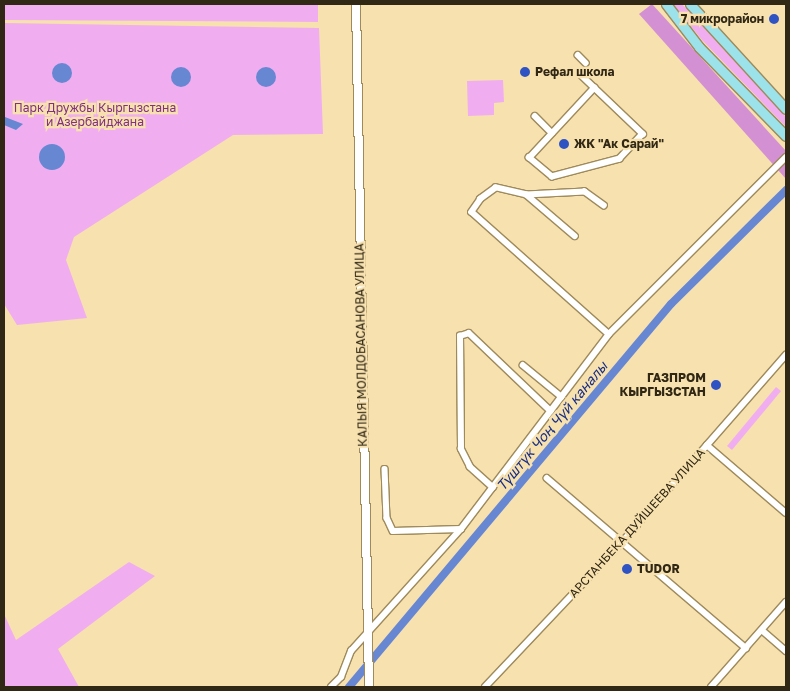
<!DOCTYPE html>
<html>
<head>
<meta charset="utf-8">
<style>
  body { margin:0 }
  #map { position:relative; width:790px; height:691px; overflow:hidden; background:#f7e1af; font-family:"Golos Text",sans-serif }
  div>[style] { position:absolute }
  .green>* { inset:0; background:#f0aef0 }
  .forest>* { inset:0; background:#d390d3 }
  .water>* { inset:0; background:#6887d3 }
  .round { border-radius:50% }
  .canal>* { height:8px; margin:-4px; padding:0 4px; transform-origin:4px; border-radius:4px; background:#6887d3 }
  .roads { filter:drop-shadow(1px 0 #9e8a5b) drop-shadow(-1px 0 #9e8a5b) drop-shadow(0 1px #9e8a5b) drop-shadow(0 -1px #9e8a5b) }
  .minor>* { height:5.5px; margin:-2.75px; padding:0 2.75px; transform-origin:2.75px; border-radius:2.75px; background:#fff }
  .tertiary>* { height:8px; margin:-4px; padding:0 4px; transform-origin:4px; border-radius:4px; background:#fff }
  .primary>* { height:9px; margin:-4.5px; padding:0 4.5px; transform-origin:4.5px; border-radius:4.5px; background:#9be2ea }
  .dots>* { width:14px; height:14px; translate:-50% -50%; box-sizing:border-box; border:2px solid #f7e1af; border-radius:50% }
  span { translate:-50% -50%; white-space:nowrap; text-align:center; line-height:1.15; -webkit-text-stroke:4.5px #f7e1af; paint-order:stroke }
  .poi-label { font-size:12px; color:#302714; font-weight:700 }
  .right { translate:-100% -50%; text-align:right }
  .left { translate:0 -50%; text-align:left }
  .park-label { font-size:12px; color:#803182 }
  .street-label { font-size:12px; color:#302714 }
  .water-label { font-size:14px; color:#172e87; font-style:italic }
  .frame { position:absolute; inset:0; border:5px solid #302714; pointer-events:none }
</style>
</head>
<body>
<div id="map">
  <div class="green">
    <div style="clip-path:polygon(4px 4px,318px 4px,318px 22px,4px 20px)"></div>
    <div style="clip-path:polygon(673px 4px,682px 4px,786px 117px,786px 127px,702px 40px)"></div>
    <div style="clip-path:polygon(4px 23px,319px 28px,323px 134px,233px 135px,74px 237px,66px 260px,87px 318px,17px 325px,4px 304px)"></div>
    <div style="clip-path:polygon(503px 80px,504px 102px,494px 103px,494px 115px,468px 116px,467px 81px)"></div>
    <div style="clip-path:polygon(776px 387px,781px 391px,732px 450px,727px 446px)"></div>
    <div style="clip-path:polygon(129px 562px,155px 576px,58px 649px,79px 687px,4px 687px,4px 614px,16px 640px)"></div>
  </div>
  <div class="forest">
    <div style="clip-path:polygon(652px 4px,786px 151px,786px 179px,639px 14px)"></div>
  </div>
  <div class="water">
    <div class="round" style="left:52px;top:63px;width:20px;height:20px"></div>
    <div class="round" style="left:171px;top:67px;width:20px;height:20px"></div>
    <div class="round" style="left:256px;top:67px;width:20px;height:20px"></div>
    <div style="clip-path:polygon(4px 118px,5px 117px,23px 124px,16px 130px,4px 125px)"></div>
    <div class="round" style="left:39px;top:144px;width:26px;height:26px"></div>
  </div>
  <div class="canal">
    <div style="left:349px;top:687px;width:500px;rotate:-49.95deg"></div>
    <div style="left:671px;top:304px;width:162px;rotate:-44.7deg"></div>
  </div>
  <div class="roads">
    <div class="minor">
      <div style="left:578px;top:55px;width:11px;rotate:45deg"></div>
      <div style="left:578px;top:72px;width:90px;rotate:43.6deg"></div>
      <div style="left:643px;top:134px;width:34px;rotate:133deg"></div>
      <div style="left:620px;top:159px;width:70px;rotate:165.2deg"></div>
      <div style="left:552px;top:177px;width:30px;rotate:-140deg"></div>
      <div style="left:529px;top:158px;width:96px;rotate:-47.1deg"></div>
      <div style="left:535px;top:116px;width:24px;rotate:45deg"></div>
      <div style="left:527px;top:195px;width:63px;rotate:40.5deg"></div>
      <div style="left:604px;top:206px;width:24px;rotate:-144deg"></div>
      <div style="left:585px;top:192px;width:58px;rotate:177deg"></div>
      <div style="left:527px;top:195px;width:32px;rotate:-167deg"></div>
      <div style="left:496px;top:188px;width:19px;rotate:144deg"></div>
      <div style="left:481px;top:199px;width:16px;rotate:125deg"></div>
      <div style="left:472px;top:212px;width:183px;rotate:41.7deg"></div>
      <div style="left:523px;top:365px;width:50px;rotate:39.4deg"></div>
      <div style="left:707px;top:445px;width:104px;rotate:40.7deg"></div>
      <div style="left:385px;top:469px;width:49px;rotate:87.7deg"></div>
      <div style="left:387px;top:518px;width:14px;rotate:65deg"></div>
      <div style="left:393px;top:531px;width:68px;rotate:-1.7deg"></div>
      <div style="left:547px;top:478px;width:262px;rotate:40.5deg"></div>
      <div style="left:493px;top:488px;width:31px;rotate:-138deg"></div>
      <div style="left:470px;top:467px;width:20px;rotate:-117deg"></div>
      <div style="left:461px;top:449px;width:113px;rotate:-90.5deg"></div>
      <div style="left:460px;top:336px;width:9px;rotate:-18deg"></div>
      <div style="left:469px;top:333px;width:113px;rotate:43.6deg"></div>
      <div style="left:762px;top:630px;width:32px;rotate:41deg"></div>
      <div style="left:331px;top:687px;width:14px;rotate:-45deg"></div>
      <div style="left:341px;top:677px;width:28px;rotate:-69deg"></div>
      <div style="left:351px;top:651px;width:164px;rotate:-48deg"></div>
      <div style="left:461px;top:529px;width:245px;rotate:-52.8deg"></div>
      <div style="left:609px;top:334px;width:250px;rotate:-45deg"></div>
      <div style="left:485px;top:687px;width:201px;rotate:-46.6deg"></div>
      <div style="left:623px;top:541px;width:247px;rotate:-48.8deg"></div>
      <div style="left:711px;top:687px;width:113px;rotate:-48.6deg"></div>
    </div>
    <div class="tertiary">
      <div style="left:356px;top:4px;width:683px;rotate:88.91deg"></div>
    </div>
    <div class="primary">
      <div style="left:666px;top:4px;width:54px;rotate:52.5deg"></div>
      <div style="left:699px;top:47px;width:124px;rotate:45.7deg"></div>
      <div style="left:690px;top:4px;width:142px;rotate:47.6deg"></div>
    </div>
  </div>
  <div class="dots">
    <div style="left:774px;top:19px;background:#3053c3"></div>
    <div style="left:525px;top:72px;background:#3053c3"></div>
    <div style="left:564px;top:144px;background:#3053c3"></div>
    <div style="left:716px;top:385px;background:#3053c3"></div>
    <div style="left:627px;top:569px;background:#3053c3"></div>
  </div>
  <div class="poi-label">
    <span class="right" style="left:764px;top:19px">7 микрорайон</span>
    <span class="left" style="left:535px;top:72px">Рефал школа</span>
    <span class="left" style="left:574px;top:144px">ЖК "Ак Сарай"</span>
    <span class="right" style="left:706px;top:385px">ГАЗПРОМ<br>КЫРГЫЗСТАН</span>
    <span class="left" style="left:637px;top:569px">TUDOR</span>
  </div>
  <div class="park-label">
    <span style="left:95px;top:115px">Парк Дружбы Кыргызстана<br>и Азербайджана</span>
  </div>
  <div class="street-label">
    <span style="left:361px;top:345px;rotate:-91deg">КАЛЫЯ МОЛДОБАСАНОВА УЛИЦА</span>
    <span style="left:637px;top:523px;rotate:-48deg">АРСТАНБЕКА ДУЙШЕЕВА УЛИЦА</span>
  </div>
  <div class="water-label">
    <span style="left:552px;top:426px;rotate:-50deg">Түштүк Чоң Чүй каналы</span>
  </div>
  <div class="frame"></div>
</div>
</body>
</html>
